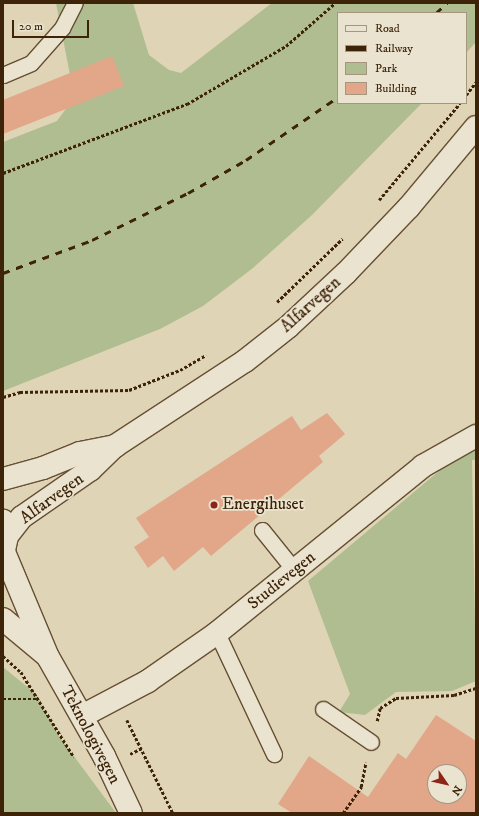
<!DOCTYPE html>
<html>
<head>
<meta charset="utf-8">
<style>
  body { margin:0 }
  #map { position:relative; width:479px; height:816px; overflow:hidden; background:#dfd4b6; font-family:"IM FELL DW Pica",serif }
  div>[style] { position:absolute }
  .green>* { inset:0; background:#afbd90 }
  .building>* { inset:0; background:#e1a788 }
  .path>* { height:2.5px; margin-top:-1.25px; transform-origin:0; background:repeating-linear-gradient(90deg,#3d2307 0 3px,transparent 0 5px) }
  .roads { filter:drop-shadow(1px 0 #664f33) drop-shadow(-1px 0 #664f33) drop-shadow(0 1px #664f33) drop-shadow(0 -1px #664f33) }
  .lane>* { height:15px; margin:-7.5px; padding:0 7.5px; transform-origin:7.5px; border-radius:7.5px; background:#eae3d0 }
  .street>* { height:22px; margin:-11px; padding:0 11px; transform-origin:11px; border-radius:11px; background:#eae3d0 }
  .secondary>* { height:22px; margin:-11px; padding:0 11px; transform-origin:11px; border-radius:11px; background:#eae3d0 }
  .rail>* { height:3px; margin-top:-1.5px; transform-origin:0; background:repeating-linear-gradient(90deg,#3d2307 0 7px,transparent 0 14px) }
  .dots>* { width:11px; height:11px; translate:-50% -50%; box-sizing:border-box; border:2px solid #eae3d0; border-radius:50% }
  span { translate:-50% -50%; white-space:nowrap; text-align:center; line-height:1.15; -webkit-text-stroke:3.5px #eae3d0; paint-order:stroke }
  .street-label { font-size:17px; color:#3d2307 }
  .poi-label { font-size:17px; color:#3d2307 }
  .left { translate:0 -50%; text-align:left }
  .frame { position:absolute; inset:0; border:4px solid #3d2307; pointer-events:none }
  .legend { position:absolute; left:337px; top:12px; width:130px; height:92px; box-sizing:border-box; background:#eae3d0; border:1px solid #a59680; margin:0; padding:5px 7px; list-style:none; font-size:12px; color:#3d2307 }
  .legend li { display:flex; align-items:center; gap:8px; height:20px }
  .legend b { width:20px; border:1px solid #a59680 }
  .north { position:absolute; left:427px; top:764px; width:40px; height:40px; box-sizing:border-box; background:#eae3d0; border:1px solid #a59680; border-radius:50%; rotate:124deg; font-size:11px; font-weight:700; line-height:16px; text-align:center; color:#3d2307 }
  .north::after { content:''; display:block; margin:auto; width:14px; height:18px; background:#8f2418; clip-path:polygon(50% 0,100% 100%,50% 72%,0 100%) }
  .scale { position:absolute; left:12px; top:20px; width:77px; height:18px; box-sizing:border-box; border:2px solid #3d2307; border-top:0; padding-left:5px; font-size:12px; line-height:14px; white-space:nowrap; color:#3d2307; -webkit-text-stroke:3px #eae3d0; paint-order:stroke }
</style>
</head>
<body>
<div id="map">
  <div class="green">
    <div style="clip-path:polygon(56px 3px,133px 3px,149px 55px,169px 70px,181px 73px,272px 3px,476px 3px,476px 42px,466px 53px,466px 13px,338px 13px,338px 103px,422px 103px,312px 215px,253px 268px,203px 306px,160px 329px,3px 391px,3px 142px,57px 121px,71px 102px,73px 90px)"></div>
    <div style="clip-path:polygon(476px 440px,476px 460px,472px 460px,476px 681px,452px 691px,396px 692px,365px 715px,339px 712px,350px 694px,308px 581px)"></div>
    <div style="clip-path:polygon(3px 667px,36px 694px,59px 736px,116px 813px,3px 813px)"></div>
  </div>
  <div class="building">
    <div style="clip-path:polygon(112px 56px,124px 86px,3px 134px,3px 100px)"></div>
    <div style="clip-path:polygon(327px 413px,345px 434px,319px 456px,323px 462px,211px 556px,203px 547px,174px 571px,163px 556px,148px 568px,134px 547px,149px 537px,136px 518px,292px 416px,301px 430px)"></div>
    <div style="clip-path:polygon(evenodd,436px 715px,476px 741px,476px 813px,292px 813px,278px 804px,309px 756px,368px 797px,398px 753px,406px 759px,436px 715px,435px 772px,459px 772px,459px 796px,435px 796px,435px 772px)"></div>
  </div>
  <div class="path">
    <div style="left:466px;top:95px;width:16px;rotate:-52deg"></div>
    <div style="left:3px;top:173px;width:197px;rotate:-20.6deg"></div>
    <div style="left:187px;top:104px;width:115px;rotate:-30.4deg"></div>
    <div style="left:286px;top:46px;width:65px;rotate:-41.3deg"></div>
    <div style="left:379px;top:200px;width:126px;rotate:-50.1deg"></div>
    <div style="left:277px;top:302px;width:91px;rotate:-44.1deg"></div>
    <div style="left:3px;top:397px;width:18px;rotate:-16deg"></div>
    <div style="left:20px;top:392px;width:109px;rotate:-1.1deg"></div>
    <div style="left:129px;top:390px;width:55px;rotate:-21.4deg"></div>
    <div style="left:180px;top:370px;width:30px;rotate:-30deg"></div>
    <div style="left:3px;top:656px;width:24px;rotate:42deg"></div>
    <div style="left:21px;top:672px;width:100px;rotate:58.1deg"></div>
    <div style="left:3px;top:699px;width:36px"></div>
    <div style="left:127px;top:720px;width:104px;rotate:63.7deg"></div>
    <div style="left:377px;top:721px;width:13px;rotate:-77deg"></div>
    <div style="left:380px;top:708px;width:19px;rotate:-32deg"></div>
    <div style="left:396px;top:698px;width:58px;rotate:-3deg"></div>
    <div style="left:454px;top:695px;width:23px;rotate:-18deg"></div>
    <div style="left:130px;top:754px;width:13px;rotate:-27deg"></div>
    <div style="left:343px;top:813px;width:32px;rotate:-55deg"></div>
    <div style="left:361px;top:787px;width:25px;rotate:-79deg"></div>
  </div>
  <div class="roads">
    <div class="lane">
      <div style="left:3px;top:75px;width:30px;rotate:-23deg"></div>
      <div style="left:31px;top:63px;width:47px;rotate:-48.5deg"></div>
      <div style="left:62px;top:28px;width:28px;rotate:-63deg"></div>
      <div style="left:262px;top:530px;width:53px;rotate:51.2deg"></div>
      <div style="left:217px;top:633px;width:134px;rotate:64.8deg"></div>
      <div style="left:323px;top:709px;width:58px;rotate:34.5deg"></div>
    </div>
    <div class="street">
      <div style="left:4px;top:552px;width:114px;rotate:67.3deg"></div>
      <div style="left:48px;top:657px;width:114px;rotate:60.5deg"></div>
      <div style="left:104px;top:756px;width:63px;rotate:64.7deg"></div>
      <div style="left:3px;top:619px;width:56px;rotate:39.9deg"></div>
      <div style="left:82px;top:716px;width:75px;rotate:-27.9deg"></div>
      <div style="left:148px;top:681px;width:84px;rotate:-34.8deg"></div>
      <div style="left:217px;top:633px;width:265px;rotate:-39deg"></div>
      <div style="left:423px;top:466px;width:61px;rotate:-29.5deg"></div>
    </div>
    <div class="secondary">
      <div style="left:3px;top:479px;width:41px;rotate:-15.4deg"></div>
      <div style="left:43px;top:468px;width:40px;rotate:-22deg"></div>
      <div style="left:80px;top:453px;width:36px;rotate:-11deg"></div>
      <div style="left:7px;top:536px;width:24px;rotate:-52deg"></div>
      <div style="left:22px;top:517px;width:83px;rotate:-34.7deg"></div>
      <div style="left:90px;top:470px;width:35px;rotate:-44deg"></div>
      <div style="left:115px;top:446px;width:155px;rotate:-33.2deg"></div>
      <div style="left:245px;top:361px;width:55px;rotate:-38.3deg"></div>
      <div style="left:288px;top:327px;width:79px;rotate:-43deg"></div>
      <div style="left:346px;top:273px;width:91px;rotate:-46.3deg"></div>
      <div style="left:409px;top:207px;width:104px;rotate:-50.1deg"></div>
      <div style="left:3px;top:555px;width:19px;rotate:-78deg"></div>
      <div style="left:7px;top:536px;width:16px;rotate:-105deg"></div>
    </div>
  </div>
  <div class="rail">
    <div style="left:436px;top:13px;width:15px;rotate:-42deg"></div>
    <div style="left:3px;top:273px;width:95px;rotate:-20.3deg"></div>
    <div style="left:92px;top:240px;width:107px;rotate:-26.1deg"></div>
    <div style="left:188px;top:193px;width:67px;rotate:-29.6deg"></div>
    <div style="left:246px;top:160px;width:112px;rotate:-34.4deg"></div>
  </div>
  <div class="dots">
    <div style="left:214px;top:505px;background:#8f2418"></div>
  </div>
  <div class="street-label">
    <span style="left:311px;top:305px;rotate:-42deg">Alfarvegen</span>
    <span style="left:52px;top:499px;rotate:-36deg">Alfarvegen</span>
    <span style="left:282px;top:581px;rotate:-39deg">Studievegen</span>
    <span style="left:90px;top:735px;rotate:62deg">Teknologivegen</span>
  </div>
  <div class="poi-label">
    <span class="left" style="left:222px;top:505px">Energihuset</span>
  </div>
  <div class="frame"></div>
  <ul class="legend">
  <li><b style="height:5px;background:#eae3d0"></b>Road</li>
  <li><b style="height:5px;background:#3d2307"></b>Railway</li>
  <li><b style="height:11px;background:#afbd90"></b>Park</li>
  <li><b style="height:11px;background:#e1a788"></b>Building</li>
  </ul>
  <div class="north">N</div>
  <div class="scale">20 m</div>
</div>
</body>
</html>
